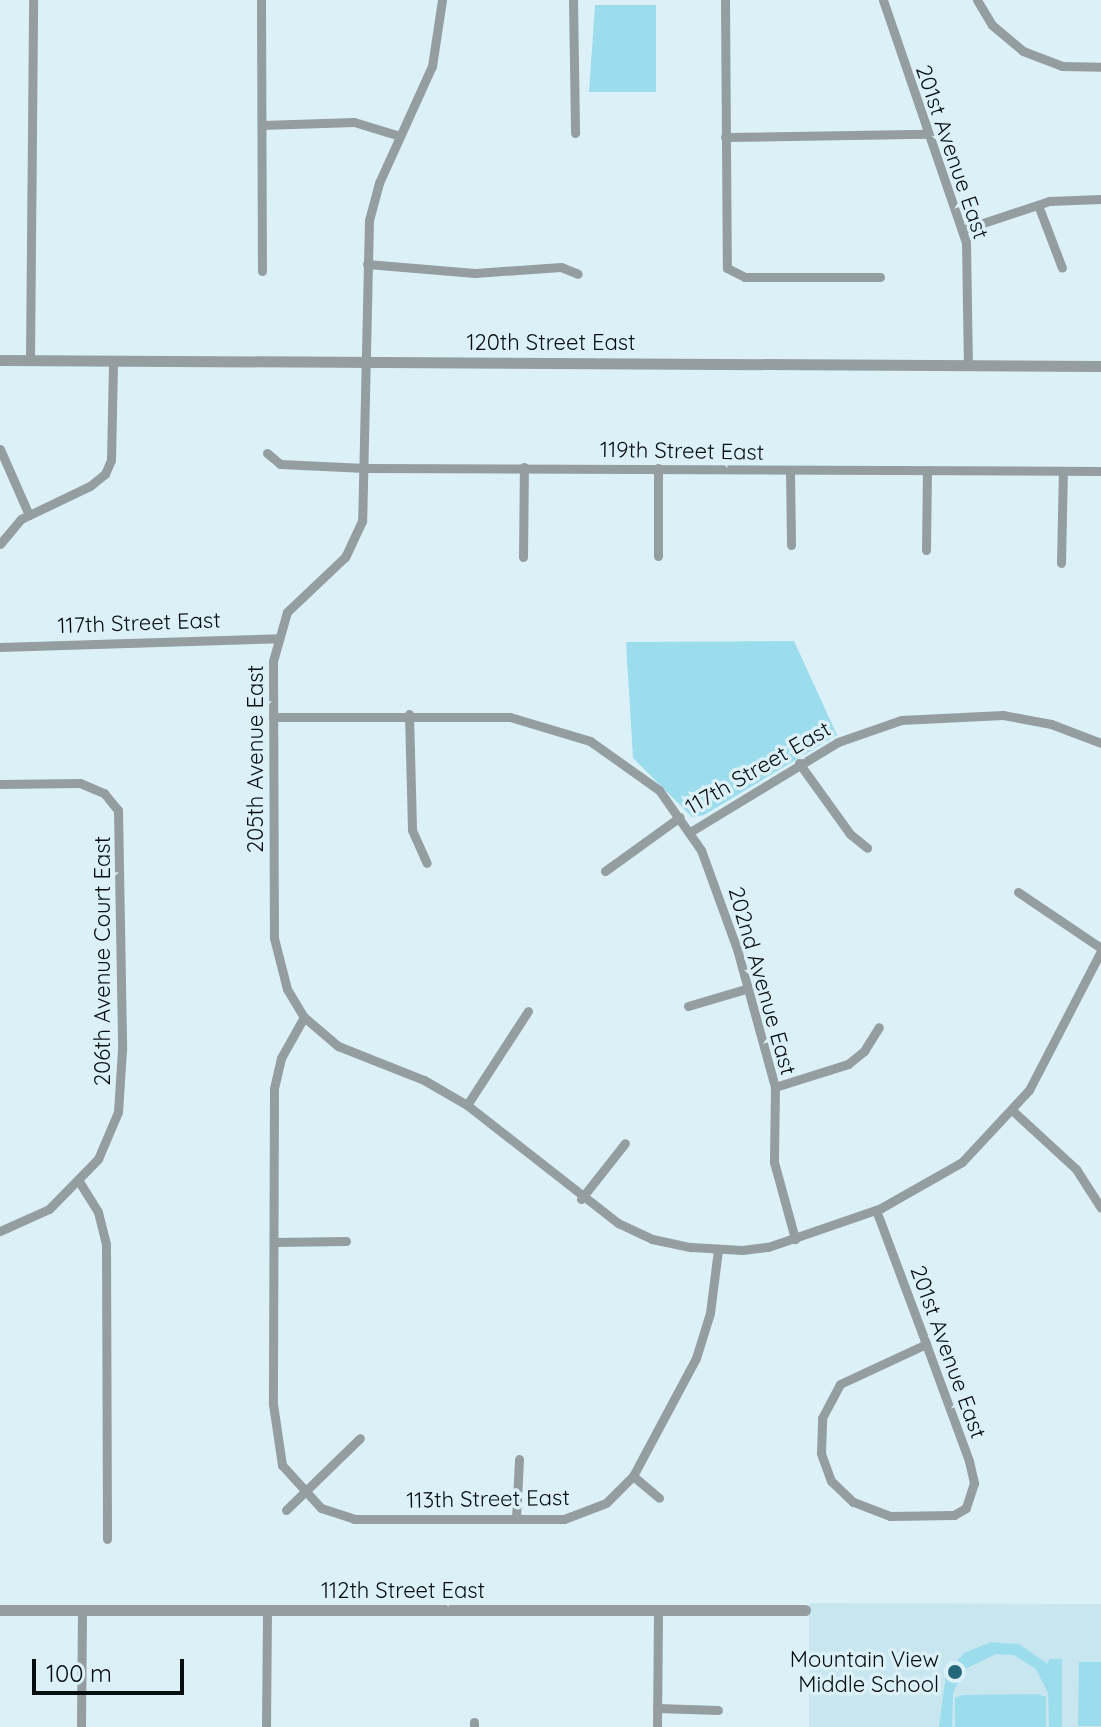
<!DOCTYPE html>
<html>
<head>
<meta charset="utf-8">
<style>
  body { margin:0 }
  #map { position:relative; width:1101px; height:1727px; overflow:hidden; background:#dbf1f7; font-family:Quicksand,sans-serif }
  div>[style] { position:absolute }
  .built>* { inset:0; background:#c8e6ef }
  .green>* { inset:0; background:#9bdced }
  .minor>* { height:9px; margin:-4.5px; padding:0 4.5px; transform-origin:4.5px; border-radius:4.5px; background:#949da0 }
  .tertiary>* { height:11px; margin:-5.5px; padding:0 5.5px; transform-origin:5.5px; border-radius:5.5px; background:#949da0 }
  .dots>* { width:22px; height:22px; translate:-50% -50%; box-sizing:border-box; border:4px solid #dbf1f7; border-radius:50% }
  span { translate:-50% -50%; white-space:nowrap; text-align:center; line-height:1.15; -webkit-text-stroke:7px #dbf1f7; paint-order:stroke }
  .street-label { font-size:22px; color:#080f11 }
  .poi-label { font-size:22px; color:#080f11 }
  .right { translate:-100% -50%; text-align:right }
  .scale { position:absolute; left:32px; top:1659px; width:152px; height:36px; box-sizing:border-box; border:4px solid #080f11; border-top:0; padding-left:10px; font-size:24px; line-height:28px; white-space:nowrap; color:#080f11; -webkit-text-stroke:6px #dbf1f7; paint-order:stroke }
</style>
</head>
<body>
<div id="map">
  <div class="built">
    <div style="clip-path:polygon(809px 1603px,1101px 1604px,1101px 1727px,809px 1727px)"></div>
  </div>
  <div class="green">
    <div style="clip-path:polygon(595px 5px,656px 5px,656px 92px,589px 92px)"></div>
    <div style="clip-path:polygon(794px 641px,837px 735px,704px 815px,692px 817px,633px 758px,626px 642px)"></div>
    <div style="clip-path:polygon(991px 1642px,1019px 1644px,1048px 1664px,1049px 1659px,1062px 1659px,1062px 1727px,1049px 1727px,1048px 1693px,1036px 1669px,1014px 1655px,996px 1654px,965px 1669px,953px 1693px,952px 1727px,939px 1727px,946px 1674px,964px 1653px)"></div>
    <div style="clip-path:polygon(1079px 1662px,1101px 1662px,1101px 1726px,1078px 1726px)"></div>
    <div style="clip-path:polygon(1038px 1694px,1046px 1697px,1046px 1727px,955px 1727px,955px 1698px,963px 1695px)"></div>
  </div>
  <div class="minor">
    <div style="left:261px;top:0;width:271px;rotate:89.8deg"></div>
    <div style="left:442px;top:0;width:67px;rotate:98.6deg"></div>
    <div style="left:432px;top:66px;width:128px;rotate:114.4deg"></div>
    <div style="left:379px;top:183px;width:38px;rotate:105deg"></div>
    <div style="left:369px;top:220px;width:301px;rotate:91.3deg"></div>
    <div style="left:362px;top:521px;width:40px;rotate:115deg"></div>
    <div style="left:345px;top:557px;width:80px;rotate:136.5deg"></div>
    <div style="left:287px;top:612px;width:51px;rotate:105.9deg"></div>
    <div style="left:273px;top:661px;width:277px;rotate:89.8deg"></div>
    <div style="left:274px;top:938px;width:53px;rotate:75.7deg"></div>
    <div style="left:287px;top:989px;width:33px;rotate:59deg"></div>
    <div style="left:304px;top:1017px;width:45px;rotate:40.5deg"></div>
    <div style="left:338px;top:1046px;width:92px;rotate:21.6deg"></div>
    <div style="left:424px;top:1080px;width:50px;rotate:30.2deg"></div>
    <div style="left:467px;top:1105px;width:192px;rotate:38deg"></div>
    <div style="left:618px;top:1223px;width:38px;rotate:25deg"></div>
    <div style="left:652px;top:1239px;width:40px;rotate:12deg"></div>
    <div style="left:691px;top:1247px;width:51px;rotate:3.4deg"></div>
    <div style="left:742px;top:1250px;width:26px;rotate:-7deg"></div>
    <div style="left:768px;top:1247px;width:120px;rotate:-19deg"></div>
    <div style="left:881px;top:1208px;width:93px;rotate:-29.6deg"></div>
    <div style="left:962px;top:1162px;width:98px;rotate:-47.1deg"></div>
    <div style="left:1029px;top:1090px;width:157px;rotate:-62.6deg"></div>
    <div style="left:573px;top:0;width:133px;rotate:89.1deg"></div>
    <div style="left:725px;top:0;width:268px;rotate:89.6deg"></div>
    <div style="left:727px;top:268px;width:20px;rotate:27deg"></div>
    <div style="left:745px;top:277px;width:135px"></div>
    <div style="left:883px;top:0;width:256px;rotate:71.1deg"></div>
    <div style="left:966px;top:242px;width:123px;rotate:89.1deg"></div>
    <div style="left:977px;top:0;width:29px;rotate:59deg"></div>
    <div style="left:992px;top:25px;width:40px;rotate:40deg"></div>
    <div style="left:1023px;top:51px;width:42px;rotate:21deg"></div>
    <div style="left:1062px;top:66px;width:39px;rotate:1deg"></div>
    <div style="left:262px;top:125px;width:92px;rotate:-1.9deg"></div>
    <div style="left:354px;top:122px;width:48px;rotate:16.9deg"></div>
    <div style="left:725px;top:137px;width:202px;rotate:-0.9deg"></div>
    <div style="left:1038px;top:205px;width:67px;rotate:69.1deg"></div>
    <div style="left:962px;top:230px;width:92px;rotate:-18.4deg"></div>
    <div style="left:1049px;top:201px;width:52px;rotate:-2.2deg"></div>
    <div style="left:367px;top:264px;width:108px;rotate:4.8deg"></div>
    <div style="left:475px;top:273px;width:86px;rotate:-4deg"></div>
    <div style="left:561px;top:267px;width:18px;rotate:22deg"></div>
    <div style="left:30px;top:360px;width:360px;rotate:-89.5deg"></div>
    <div style="left:0;top:449px;width:72px;rotate:66.3deg"></div>
    <div style="left:267px;top:453px;width:17px;rotate:40deg"></div>
    <div style="left:280px;top:464px;width:85px;rotate:2.7deg"></div>
    <div style="left:365px;top:468px;width:736px;rotate:0.23deg"></div>
    <div style="left:658px;top:468px;width:88px;rotate:90deg"></div>
    <div style="left:790px;top:471px;width:74px;rotate:89.2deg"></div>
    <div style="left:0;top:544px;width:33px;rotate:-50deg"></div>
    <div style="left:21px;top:519px;width:76px;rotate:-25.6deg"></div>
    <div style="left:90px;top:486px;width:19px;rotate:-39deg"></div>
    <div style="left:105px;top:474px;width:15px;rotate:-67deg"></div>
    <div style="left:111px;top:460px;width:99px;rotate:-88.8deg"></div>
    <div style="left:926px;top:550px;width:80px;rotate:-89.3deg"></div>
    <div style="left:523px;top:557px;width:90px;rotate:-89.4deg"></div>
    <div style="left:1061px;top:563px;width:92px;rotate:-88.8deg"></div>
    <div style="left:0;top:647px;width:279px;rotate:-1.8deg"></div>
    <div style="left:409px;top:714px;width:116px;rotate:88.5deg"></div>
    <div style="left:412px;top:830px;width:36px;rotate:66deg"></div>
    <div style="left:273px;top:717px;width:237px"></div>
    <div style="left:510px;top:717px;width:84px;rotate:16.7deg"></div>
    <div style="left:590px;top:741px;width:85px;rotate:35.4deg"></div>
    <div style="left:659px;top:790px;width:73px;rotate:55deg"></div>
    <div style="left:701px;top:850px;width:105px;rotate:70deg"></div>
    <div style="left:737px;top:949px;width:143px;rotate:74.6deg"></div>
    <div style="left:775px;top:1087px;width:75px;rotate:90.8deg"></div>
    <div style="left:774px;top:1162px;width:80px;rotate:74.7deg"></div>
    <div style="left:799px;top:763px;width:87px;rotate:54.3deg"></div>
    <div style="left:850px;top:834px;width:22px;rotate:39deg"></div>
    <div style="left:0;top:784px;width:80px;rotate:-0.7deg"></div>
    <div style="left:80px;top:783px;width:26px;rotate:23deg"></div>
    <div style="left:104px;top:793px;width:22px;rotate:51deg"></div>
    <div style="left:118px;top:810px;width:240px;rotate:89deg"></div>
    <div style="left:122px;top:1050px;width:62px;rotate:93.7deg"></div>
    <div style="left:118px;top:1112px;width:51px;rotate:113.1deg"></div>
    <div style="left:98px;top:1159px;width:70px;rotate:134.4deg"></div>
    <div style="left:49px;top:1209px;width:54px;rotate:155.8deg"></div>
    <div style="left:690px;top:832px;width:173px;rotate:-31.3deg"></div>
    <div style="left:838px;top:742px;width:67px;rotate:-19.2deg"></div>
    <div style="left:901px;top:720px;width:102px;rotate:-2.8deg"></div>
    <div style="left:1003px;top:715px;width:49px;rotate:10.6deg"></div>
    <div style="left:1051px;top:724px;width:53px;rotate:20.8deg"></div>
    <div style="left:605px;top:871px;width:92px;rotate:-35.8deg"></div>
    <div style="left:1018px;top:892px;width:100px;rotate:34deg"></div>
    <div style="left:688px;top:1006px;width:64px;rotate:-16.4deg"></div>
    <div style="left:304px;top:1017px;width:47px;rotate:119.3deg"></div>
    <div style="left:281px;top:1058px;width:32px;rotate:103deg"></div>
    <div style="left:274px;top:1089px;width:315px;rotate:90.2deg"></div>
    <div style="left:273px;top:1404px;width:62px;rotate:81.6deg"></div>
    <div style="left:282px;top:1465px;width:58px;rotate:47.8deg"></div>
    <div style="left:321px;top:1508px;width:35px;rotate:18deg"></div>
    <div style="left:354px;top:1519px;width:210px"></div>
    <div style="left:564px;top:1519px;width:45px;rotate:-20.9deg"></div>
    <div style="left:606px;top:1503px;width:38px;rotate:-45deg"></div>
    <div style="left:633px;top:1476px;width:134px;rotate:-61.9deg"></div>
    <div style="left:696px;top:1358px;width:47px;rotate:-72.7deg"></div>
    <div style="left:710px;top:1313px;width:64px;rotate:-82.8deg"></div>
    <div style="left:775px;top:1087px;width:77px;rotate:-17.5deg"></div>
    <div style="left:848px;top:1064px;width:21px;rotate:-39deg"></div>
    <div style="left:864px;top:1051px;width:28px;rotate:-58deg"></div>
    <div style="left:467px;top:1105px;width:112px;rotate:-57deg"></div>
    <div style="left:1013px;top:1111px;width:86px;rotate:42.6deg"></div>
    <div style="left:1076px;top:1169px;width:46px;rotate:57.3deg"></div>
    <div style="left:80px;top:1183px;width:34px;rotate:58deg"></div>
    <div style="left:98px;top:1212px;width:33px;rotate:76deg"></div>
    <div style="left:106px;top:1244px;width:295px;rotate:89.8deg"></div>
    <div style="left:581px;top:1199px;width:71px;rotate:-51.8deg"></div>
    <div style="left:876px;top:1210px;width:143px;rotate:69.5deg"></div>
    <div style="left:926px;top:1344px;width:125px;rotate:69.8deg"></div>
    <div style="left:969px;top:1461px;width:23px;rotate:77deg"></div>
    <div style="left:974px;top:1483px;width:26px;rotate:108deg"></div>
    <div style="left:966px;top:1508px;width:14px;rotate:150deg"></div>
    <div style="left:954px;top:1515px;width:64px;rotate:179.1deg"></div>
    <div style="left:890px;top:1516px;width:40px;rotate:-159deg"></div>
    <div style="left:853px;top:1502px;width:30px;rotate:-136deg"></div>
    <div style="left:831px;top:1481px;width:30px;rotate:-110deg"></div>
    <div style="left:821px;top:1453px;width:35px;rotate:-88deg"></div>
    <div style="left:822px;top:1418px;width:38px;rotate:-62deg"></div>
    <div style="left:840px;top:1384px;width:95px;rotate:-24.9deg"></div>
    <div style="left:274px;top:1242px;width:72px;rotate:-0.8deg"></div>
    <div style="left:633px;top:1476px;width:34px;rotate:40deg"></div>
    <div style="left:286px;top:1510px;width:103px;rotate:-44.2deg"></div>
    <div style="left:516px;top:1519px;width:60px;rotate:-87.1deg"></div>
    <div style="left:657px;top:1708px;width:61px;rotate:1.9deg"></div>
    <div style="left:81px;top:1727px;width:116px;rotate:-89.5deg"></div>
    <div style="left:266px;top:1727px;width:115px;rotate:-89.5deg"></div>
    <div style="left:474px;top:1727px;width:5px;rotate:-90deg"></div>
    <div style="left:657px;top:1727px;width:117px;rotate:-89.5deg"></div>
  </div>
  <div class="tertiary">
    <div style="left:0;top:360px;width:1101px;rotate:0.31deg"></div>
    <div style="left:0;top:1610px;width:805px"></div>
  </div>
  <div class="dots">
    <div style="left:955px;top:1672px;background:#246979"></div>
  </div>
  <div class="street-label">
    <span style="left:952px;top:152px;rotate:71deg">201st Avenue East</span>
    <span style="left:551px;top:343px">120th Street East</span>
    <span style="left:682px;top:451px;rotate:1deg">119th Street East</span>
    <span style="left:139px;top:623px;rotate:-2deg">117th Street East</span>
    <span style="left:256px;top:759px;rotate:-90deg">205th Avenue East</span>
    <span style="left:758px;top:768px;rotate:-30deg">117th Street East</span>
    <span style="left:103px;top:961px;rotate:-90deg">206th Avenue Court East</span>
    <span style="left:762px;top:981px;rotate:74deg">202nd Avenue East</span>
    <span style="left:948px;top:1352px;rotate:70deg">201st Avenue East</span>
    <span style="left:488px;top:1499px;rotate:-1deg">113th Street East</span>
    <span style="left:403px;top:1591px">112th Street East</span>
  </div>
  <div class="poi-label">
    <span class="right" style="left:939px;top:1672px">Mountain View<br>Middle School</span>
  </div>
  <div class="scale">100 m</div>
</div>
</body>
</html>
